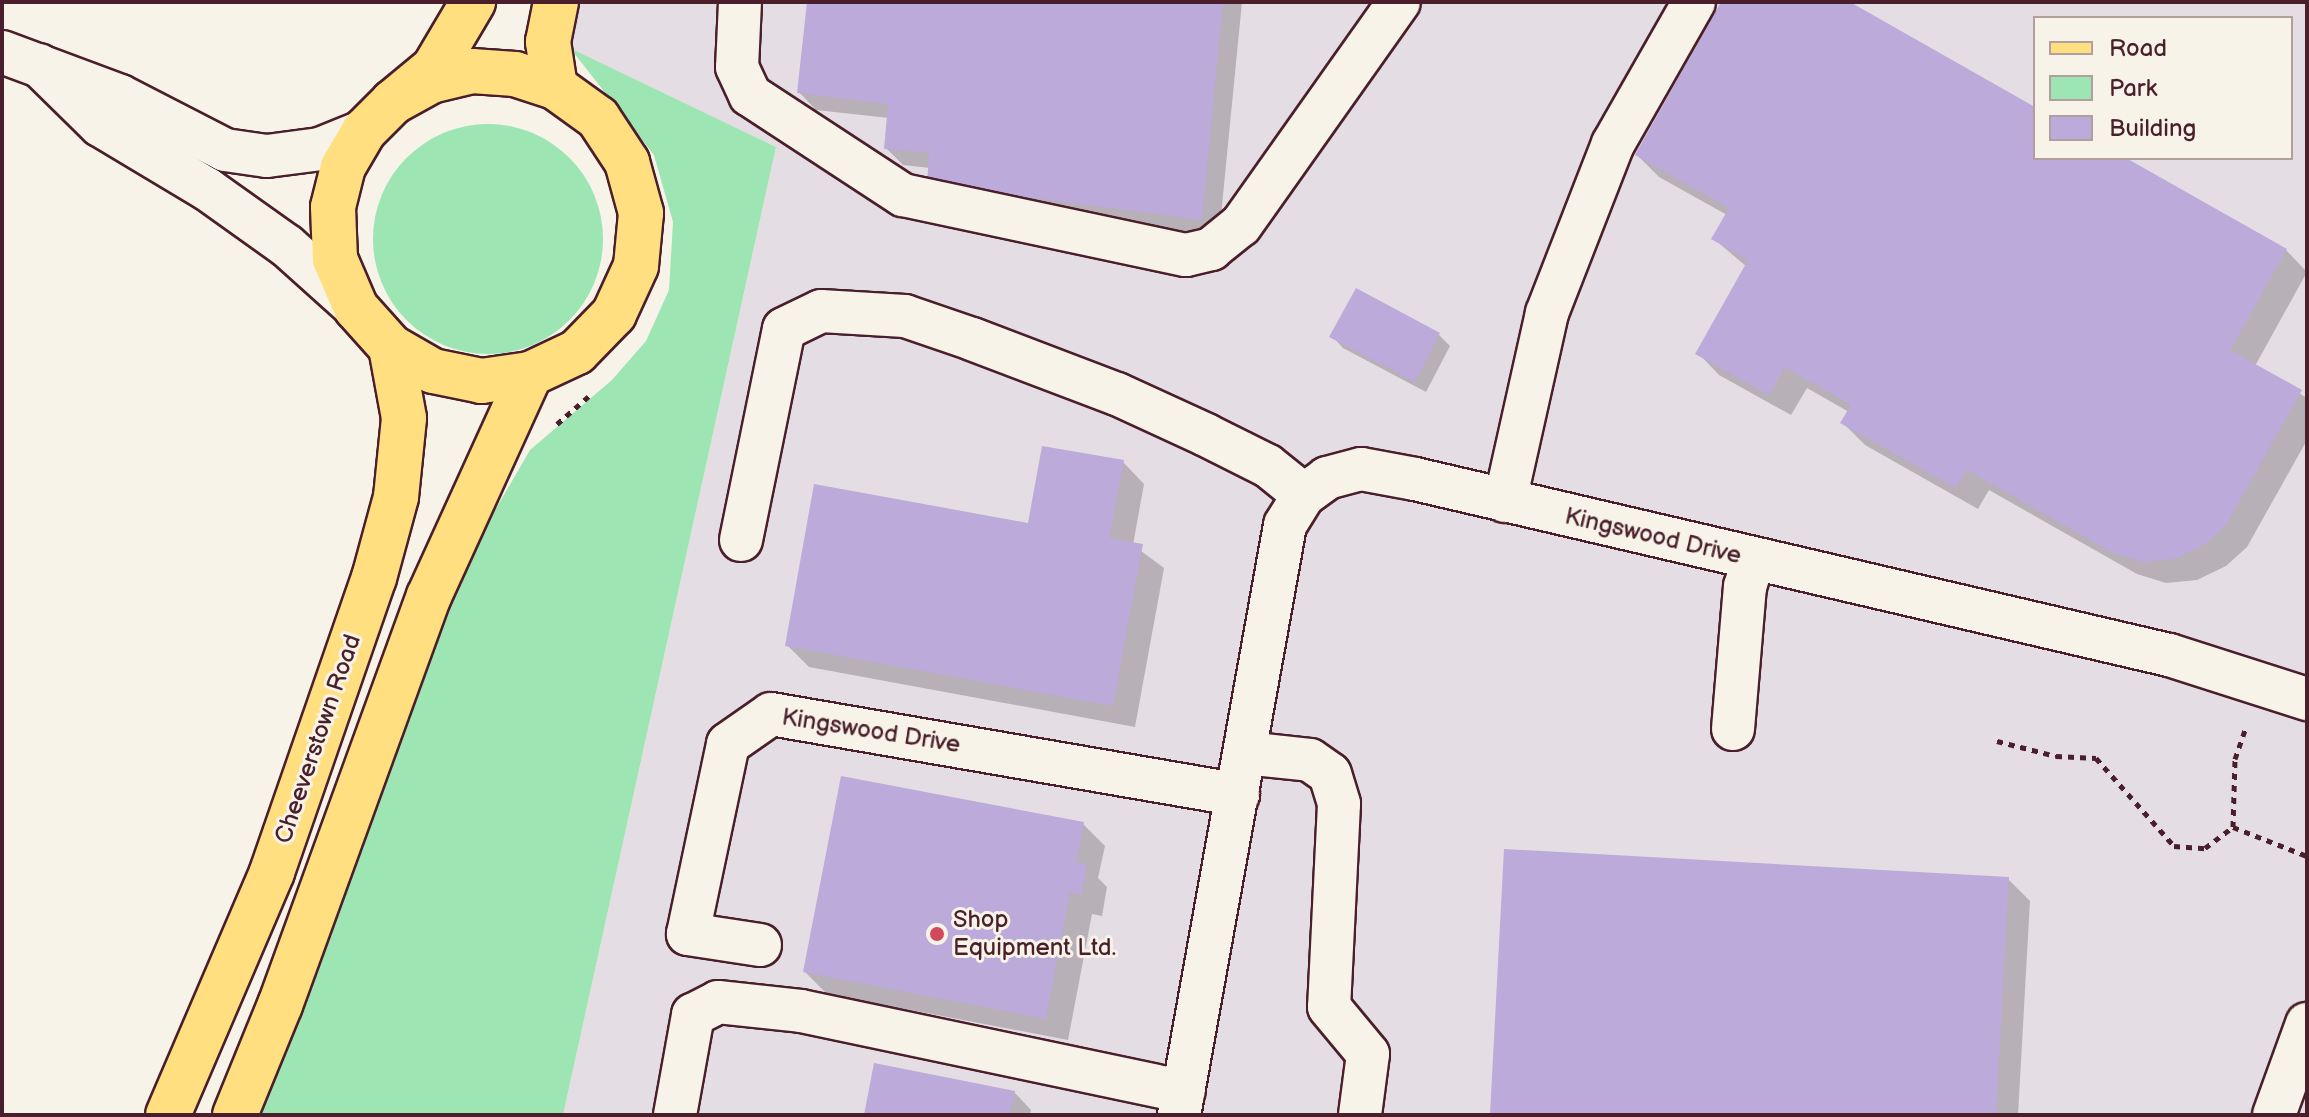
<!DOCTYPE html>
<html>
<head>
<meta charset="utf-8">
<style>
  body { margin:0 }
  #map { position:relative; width:2309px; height:1117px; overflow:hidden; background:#f7f3e8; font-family:"Balsamiq Sans",sans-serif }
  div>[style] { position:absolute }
  .built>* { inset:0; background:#e5dde4 }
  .green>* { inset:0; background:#9de5b3 }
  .round { border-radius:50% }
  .shadow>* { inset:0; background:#0003 }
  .building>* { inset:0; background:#bbaada }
  .path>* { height:5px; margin-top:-2.5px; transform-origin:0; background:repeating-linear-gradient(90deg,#4a1f2b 0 6px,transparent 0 12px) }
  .roads { filter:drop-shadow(2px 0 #4a1f2b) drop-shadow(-2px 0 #4a1f2b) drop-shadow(0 2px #4a1f2b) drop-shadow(0 -2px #4a1f2b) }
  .minor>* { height:42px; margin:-21px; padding:0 21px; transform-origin:21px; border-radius:21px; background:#f7f3e8 }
  .major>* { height:44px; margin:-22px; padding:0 22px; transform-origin:22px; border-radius:22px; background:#ffdf80 }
  .dots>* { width:22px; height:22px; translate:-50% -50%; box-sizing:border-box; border:4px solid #f7f3e8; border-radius:50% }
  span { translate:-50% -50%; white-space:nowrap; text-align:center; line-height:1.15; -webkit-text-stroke:6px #f7f3e8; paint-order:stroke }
  .street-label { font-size:24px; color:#4a1f2b }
  .poi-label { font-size:24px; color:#4a1f2b }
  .left { translate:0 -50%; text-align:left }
  .frame { position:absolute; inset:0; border:4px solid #4a1f2b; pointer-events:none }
  .legend { position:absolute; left:2033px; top:16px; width:260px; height:144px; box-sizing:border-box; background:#f7f3e8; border:2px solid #b29e9c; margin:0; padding:10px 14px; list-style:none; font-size:24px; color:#4a1f2b }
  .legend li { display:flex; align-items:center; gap:16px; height:40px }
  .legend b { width:40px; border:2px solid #b29e9c }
</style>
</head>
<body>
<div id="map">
  <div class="built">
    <div style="clip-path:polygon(evenodd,579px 2px,2307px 2px,2307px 1115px,563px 1115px,776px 147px,570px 48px,579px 2px,2035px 18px,2291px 18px,2291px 158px,2035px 158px,2035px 18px)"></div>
  </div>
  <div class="green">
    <div style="clip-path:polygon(570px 48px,776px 147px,563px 1115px,252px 1115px,465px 562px,530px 450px,612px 380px,646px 341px,669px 290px,673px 222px,654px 155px)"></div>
    <div class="round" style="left:373px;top:124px;width:230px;height:230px"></div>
  </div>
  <div class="shadow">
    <div style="clip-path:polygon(809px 2px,1242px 2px,1219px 236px,947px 200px,930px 168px,903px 165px,886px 148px,889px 118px,816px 110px,799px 92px)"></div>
    <div style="clip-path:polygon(1723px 2px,1846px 2px,2035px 109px,2035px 158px,2122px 158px,2286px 250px,2307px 272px,2255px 366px,2307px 398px,2307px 440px,2247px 547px,2226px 566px,2197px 580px,2166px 583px,2137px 574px,1989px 490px,1978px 509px,1865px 445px,1843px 423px,1849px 412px,1807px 388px,1791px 415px,1719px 375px,1698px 353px,1747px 267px,1714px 239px,1727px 215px,1659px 177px,1637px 155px)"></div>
    <div style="clip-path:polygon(1439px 335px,1450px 346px,1426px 392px,1343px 348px,1332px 336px)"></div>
    <div style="clip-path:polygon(1123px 462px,1144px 484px,1133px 545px,1164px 568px,1135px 727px,809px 667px,787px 645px,1030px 526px)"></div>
    <div style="clip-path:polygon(1083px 824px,1105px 846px,1098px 878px,1107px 887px,1102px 916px,1092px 914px,1068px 1040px,827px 994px,805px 972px)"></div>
    <div style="clip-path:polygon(2008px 879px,2030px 901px,2018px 1115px,1492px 1115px)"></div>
    <div style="clip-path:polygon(1014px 1092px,1031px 1110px,1030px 1115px,866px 1115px)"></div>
  </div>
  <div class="building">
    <div style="clip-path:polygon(807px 2px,1223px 2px,1202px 220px,927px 184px,929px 153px,884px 149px,888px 104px,797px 93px)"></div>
    <div style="clip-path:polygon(1721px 2px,1850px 2px,2035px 107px,2035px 158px,2126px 158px,2287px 249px,2230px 350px,2302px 390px,2226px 525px,2204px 545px,2175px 559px,2143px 562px,2113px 553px,1967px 470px,1956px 488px,1840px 423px,1851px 405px,1785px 367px,1769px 395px,1695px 354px,1748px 260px,1711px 239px,1729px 208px,1635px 155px)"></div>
    <div style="clip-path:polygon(1356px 288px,1440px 333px,1415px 382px,1329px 337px)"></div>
    <div style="clip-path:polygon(1042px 446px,1124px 460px,1109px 538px,1143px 544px,1113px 706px,785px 646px,814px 484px,1028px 523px)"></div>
    <div style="clip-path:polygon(841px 776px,1084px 822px,1076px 862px,1087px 864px,1081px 895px,1070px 893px,1046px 1019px,803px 972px)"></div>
    <div style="clip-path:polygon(1504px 849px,2009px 877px,1996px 1115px,1490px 1115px)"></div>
    <div style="clip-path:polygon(874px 1063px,1015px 1091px,1010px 1115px,864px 1115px)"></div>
  </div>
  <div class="path">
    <div style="left:557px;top:424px;width:43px;rotate:-41.2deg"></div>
    <div style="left:1997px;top:741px;width:61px;rotate:14.3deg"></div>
    <div style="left:2056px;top:756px;width:40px;rotate:2.9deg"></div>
    <div style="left:2096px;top:758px;width:118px;rotate:48.4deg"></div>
    <div style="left:2174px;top:846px;width:31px;rotate:4deg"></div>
    <div style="left:2205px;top:848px;width:35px;rotate:-37deg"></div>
    <div style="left:2233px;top:827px;width:79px;rotate:21.4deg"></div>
    <div style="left:2233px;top:827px;width:68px;rotate:-88.3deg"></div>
    <div style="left:2235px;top:759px;width:31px;rotate:-71deg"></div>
  </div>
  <div class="roads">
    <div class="minor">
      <div style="left:740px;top:2px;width:65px;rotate:92.6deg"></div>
      <div style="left:737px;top:67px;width:31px;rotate:65deg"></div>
      <div style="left:750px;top:95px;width:183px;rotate:33.2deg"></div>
      <div style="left:903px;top:195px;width:289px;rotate:12deg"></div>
      <div style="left:1186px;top:255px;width:26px;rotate:-13deg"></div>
      <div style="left:1211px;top:249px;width:38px;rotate:-39deg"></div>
      <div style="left:1241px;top:225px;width:273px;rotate:-54.7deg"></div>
      <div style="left:2px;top:52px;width:126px;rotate:20.4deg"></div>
      <div style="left:120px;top:96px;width:118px;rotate:27.2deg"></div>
      <div style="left:225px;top:150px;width:42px;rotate:8.1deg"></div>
      <div style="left:267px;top:156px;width:53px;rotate:-7.5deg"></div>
      <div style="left:320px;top:149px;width:48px;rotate:-22.2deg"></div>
      <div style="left:39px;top:65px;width:86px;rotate:44.5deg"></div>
      <div style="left:100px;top:125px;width:125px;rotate:30.9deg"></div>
      <div style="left:207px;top:189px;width:98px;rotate:35.5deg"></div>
      <div style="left:287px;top:246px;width:93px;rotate:41.9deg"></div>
      <div style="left:1505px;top:501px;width:193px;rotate:-77.4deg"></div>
      <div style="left:1547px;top:313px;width:181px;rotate:-68.7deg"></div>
      <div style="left:1613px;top:144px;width:163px;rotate:-60.3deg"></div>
      <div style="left:741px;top:540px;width:215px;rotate:-78.5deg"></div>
      <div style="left:784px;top:329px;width:41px;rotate:-25.9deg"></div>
      <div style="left:821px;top:311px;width:84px;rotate:3.4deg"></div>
      <div style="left:905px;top:316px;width:71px;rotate:18.9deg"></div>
      <div style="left:972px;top:339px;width:155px;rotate:20.8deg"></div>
      <div style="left:1117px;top:394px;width:98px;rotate:24.7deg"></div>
      <div style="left:1206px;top:435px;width:69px;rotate:26.6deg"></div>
      <div style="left:1268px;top:466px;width:46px;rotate:38.9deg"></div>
      <div style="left:1733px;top:729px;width:143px;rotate:-85.2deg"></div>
      <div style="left:1745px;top:587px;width:28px;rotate:-73deg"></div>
      <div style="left:1245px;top:753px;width:65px;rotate:6.1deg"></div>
      <div style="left:1310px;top:760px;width:24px;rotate:35deg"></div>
      <div style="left:1330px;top:774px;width:31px;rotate:73deg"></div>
      <div style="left:1339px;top:804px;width:203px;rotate:92.8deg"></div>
      <div style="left:1329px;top:1007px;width:61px;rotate:50.3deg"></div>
      <div style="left:1368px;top:1054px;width:62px;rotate:97.5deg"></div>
      <div style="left:760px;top:945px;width:73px;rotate:-171.3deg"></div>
      <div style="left:688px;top:934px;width:194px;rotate:-78.1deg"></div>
      <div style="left:728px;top:744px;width:52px;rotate:-34.9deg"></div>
      <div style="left:771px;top:714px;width:474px;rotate:9.8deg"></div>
      <div style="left:675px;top:1115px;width:102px;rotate:-79.8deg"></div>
      <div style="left:693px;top:1015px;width:28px;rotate:-27deg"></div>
      <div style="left:718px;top:1002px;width:83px;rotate:6.2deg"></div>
      <div style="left:801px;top:1011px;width:391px;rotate:11.9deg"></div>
      <div style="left:1179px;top:1115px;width:599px;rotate:-79.81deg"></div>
      <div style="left:1285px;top:525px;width:36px;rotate:-58deg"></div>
      <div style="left:1304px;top:495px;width:29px;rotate:-36deg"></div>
      <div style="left:1327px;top:478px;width:35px;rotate:-15deg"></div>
      <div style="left:1361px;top:469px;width:55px;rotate:10.5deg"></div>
      <div style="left:1415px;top:479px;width:774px;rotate:13.14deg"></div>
      <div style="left:2169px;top:655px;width:145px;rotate:17.7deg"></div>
      <div style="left:2274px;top:1115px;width:97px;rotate:-70.1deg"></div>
    </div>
    <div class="major">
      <div style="left:555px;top:87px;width:46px;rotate:-98.8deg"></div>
      <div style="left:548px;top:42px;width:41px;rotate:-78.7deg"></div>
      <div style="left:393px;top:102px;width:43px;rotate:-28.9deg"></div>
      <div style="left:431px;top:81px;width:42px;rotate:-13.7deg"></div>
      <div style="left:472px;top:71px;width:43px;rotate:4deg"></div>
      <div style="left:515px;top:74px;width:42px;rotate:18deg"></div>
      <div style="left:555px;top:87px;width:53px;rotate:35.8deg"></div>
      <div style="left:598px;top:118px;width:53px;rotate:56.6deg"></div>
      <div style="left:627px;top:162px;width:53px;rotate:74.6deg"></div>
      <div style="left:641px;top:213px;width:53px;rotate:95.4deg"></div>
      <div style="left:636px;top:266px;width:53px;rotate:114.6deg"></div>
      <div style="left:614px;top:314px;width:53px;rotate:134.2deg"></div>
      <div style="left:577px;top:352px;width:52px;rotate:154.9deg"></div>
      <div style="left:530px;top:374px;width:49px;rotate:171.7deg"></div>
      <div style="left:482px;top:381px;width:50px;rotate:-168.5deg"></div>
      <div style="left:433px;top:371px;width:48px;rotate:-150.3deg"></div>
      <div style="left:391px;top:347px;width:52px;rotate:-131.9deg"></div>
      <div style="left:356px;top:308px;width:53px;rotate:-113.2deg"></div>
      <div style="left:335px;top:259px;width:52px;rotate:-92.2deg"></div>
      <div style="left:333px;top:207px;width:41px;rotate:-76deg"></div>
      <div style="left:343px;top:167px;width:42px;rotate:-59.7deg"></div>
      <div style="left:364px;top:131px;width:41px;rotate:-45deg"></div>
      <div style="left:393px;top:102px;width:53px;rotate:-39.7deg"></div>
      <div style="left:434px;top:68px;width:77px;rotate:-59.4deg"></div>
      <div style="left:168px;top:1115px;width:264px;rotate:-66.8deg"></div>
      <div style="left:272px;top:872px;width:311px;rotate:-70.9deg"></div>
      <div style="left:374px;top:578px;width:84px;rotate:-74.8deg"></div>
      <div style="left:396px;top:497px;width:79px;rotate:-84.2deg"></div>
      <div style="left:404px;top:418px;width:72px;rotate:-100.4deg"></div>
      <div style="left:235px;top:1115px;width:119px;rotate:-67.8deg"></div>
      <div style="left:280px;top:1005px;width:435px;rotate:-70deg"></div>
      <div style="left:429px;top:596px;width:244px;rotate:-65.5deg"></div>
    </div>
  </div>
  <div class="dots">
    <div style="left:937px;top:934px;background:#d1495b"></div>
  </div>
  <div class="street-label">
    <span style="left:1653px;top:536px;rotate:13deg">Kingswood Drive</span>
    <span style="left:871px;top:731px;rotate:9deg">Kingswood Drive</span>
    <span style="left:318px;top:739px;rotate:-71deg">Cheeverstown Road</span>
  </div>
  <div class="poi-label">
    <span class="left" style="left:953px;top:934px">Shop<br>Equipment Ltd.</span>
  </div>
  <div class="frame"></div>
  <ul class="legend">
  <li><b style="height:10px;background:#ffdf80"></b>Road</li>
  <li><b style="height:22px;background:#9de5b3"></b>Park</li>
  <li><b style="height:22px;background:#bbaada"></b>Building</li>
  </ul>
</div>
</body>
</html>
